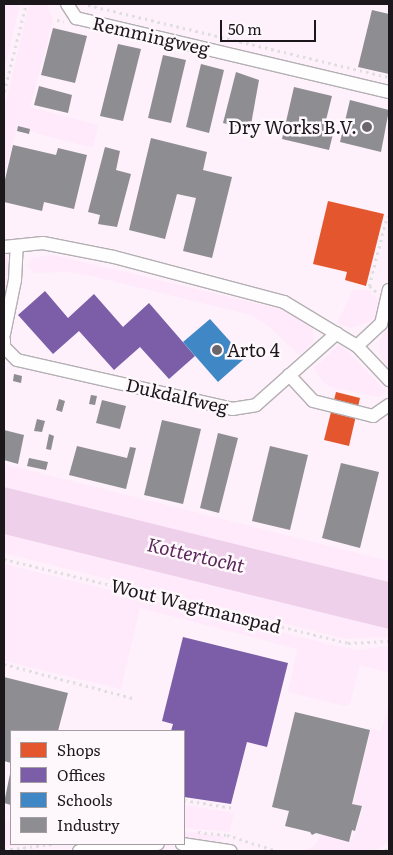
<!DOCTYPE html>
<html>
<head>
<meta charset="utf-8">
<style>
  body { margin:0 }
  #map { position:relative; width:393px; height:855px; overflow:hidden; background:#fdf9fc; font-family:Literata,serif }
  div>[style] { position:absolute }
  .built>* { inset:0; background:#fef1fb }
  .green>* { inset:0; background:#feeafb }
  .water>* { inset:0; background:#eed0eb }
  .shops>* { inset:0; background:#e4572e }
  .offices>* { inset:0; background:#7b5ea7 }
  .schools>* { inset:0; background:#3f88c5 }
  .industry>* { inset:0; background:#8d8d92 }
  .path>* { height:2.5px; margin-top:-1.25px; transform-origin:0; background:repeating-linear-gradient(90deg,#e0dfe0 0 2.5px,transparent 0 6.5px) }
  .roads { filter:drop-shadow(1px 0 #b3afb2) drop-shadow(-1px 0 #b3afb2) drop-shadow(0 1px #b3afb2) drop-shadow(0 -1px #b3afb2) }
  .minor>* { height:12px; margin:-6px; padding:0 6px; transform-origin:6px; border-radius:6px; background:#fffeff }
  .dots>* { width:14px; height:14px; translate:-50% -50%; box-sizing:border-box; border:2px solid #fef8fd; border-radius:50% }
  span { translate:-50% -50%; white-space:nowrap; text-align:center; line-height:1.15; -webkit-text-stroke:5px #fef8fd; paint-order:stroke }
  .street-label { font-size:18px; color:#1c171b }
  .poi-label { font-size:18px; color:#1c171b }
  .right { translate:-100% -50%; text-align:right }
  .left { translate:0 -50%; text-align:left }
  .water-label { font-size:19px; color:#592857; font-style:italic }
  .frame { position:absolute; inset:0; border:5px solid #1c171b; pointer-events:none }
  .legend { position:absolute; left:10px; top:730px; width:175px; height:115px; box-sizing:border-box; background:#fef8fd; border:1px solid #a49ea3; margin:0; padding:6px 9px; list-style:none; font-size:15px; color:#1c171b }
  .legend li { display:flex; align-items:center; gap:10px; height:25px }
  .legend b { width:25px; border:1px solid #a49ea3 }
  .scale { position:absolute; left:220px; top:20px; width:96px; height:22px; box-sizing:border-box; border:2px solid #1c171b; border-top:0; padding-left:6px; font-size:15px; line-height:18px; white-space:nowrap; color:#1c171b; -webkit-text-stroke:4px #fef8fd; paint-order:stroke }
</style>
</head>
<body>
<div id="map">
  <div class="built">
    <div style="clip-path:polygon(evenodd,4px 4px,389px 4px,389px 851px,4px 851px,4px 4px,11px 731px,184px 731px,184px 844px,11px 844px,11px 731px)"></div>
  </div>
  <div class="green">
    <div style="clip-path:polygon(4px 4px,20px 4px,4px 72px)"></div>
    <div style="clip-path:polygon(32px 4px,47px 4px,53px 21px,30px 107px,98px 125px,93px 148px,17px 128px,4px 176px,4px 110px,28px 8px)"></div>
    <div style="clip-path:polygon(53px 255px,280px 309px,305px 321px,313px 329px,313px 343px,299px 355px,268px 326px,251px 315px,91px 276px,67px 272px,35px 273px,27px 266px,33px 258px)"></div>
    <div style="clip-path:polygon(4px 256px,8px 258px,11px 267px,4px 299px)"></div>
    <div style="clip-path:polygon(361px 289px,370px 291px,379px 301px,379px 313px,372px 321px,351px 328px,337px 323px,353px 290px)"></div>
    <div style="clip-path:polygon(389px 323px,389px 372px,379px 352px,380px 340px)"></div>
    <div style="clip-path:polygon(340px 344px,386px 391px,379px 397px,330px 387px,322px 381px,314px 368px)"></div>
    <div style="clip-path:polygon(4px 464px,389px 561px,389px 582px,4px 487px)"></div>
    <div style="clip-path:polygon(4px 534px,389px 629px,389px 637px,346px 639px,4px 553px)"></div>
    <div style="clip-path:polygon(4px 564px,333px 645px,357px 650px,389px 646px,389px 673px,360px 665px,350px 704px,344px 706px,288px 692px,297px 649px,140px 608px,121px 689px,4px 661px)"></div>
    <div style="clip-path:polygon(389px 703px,389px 841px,375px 851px,304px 851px,314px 846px,322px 833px,351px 840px,355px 835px,363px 807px,353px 804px,371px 728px,381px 731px)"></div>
    <div style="clip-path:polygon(184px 805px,234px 813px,229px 832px,184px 828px)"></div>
    <div style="clip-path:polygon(4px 820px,11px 822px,11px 844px,35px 844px,4px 847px)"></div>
    <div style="clip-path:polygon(184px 832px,193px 832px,226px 837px,218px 842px,184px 838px)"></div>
  </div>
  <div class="water">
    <div style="clip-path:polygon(4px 487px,389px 582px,389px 629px,4px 534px)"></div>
  </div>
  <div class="shops">
    <div style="clip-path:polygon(328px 201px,384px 214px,366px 286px,345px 280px,347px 272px,313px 264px)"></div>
    <div style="clip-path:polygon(336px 392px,360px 398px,349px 446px,324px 440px)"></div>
  </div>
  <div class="offices">
    <div style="clip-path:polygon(45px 291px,68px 318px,94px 294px,123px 327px,149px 303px,195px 356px,169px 379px,140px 347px,114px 370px,79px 331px,53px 354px,18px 315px)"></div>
    <div style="clip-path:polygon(183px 637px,288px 663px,267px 747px,247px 742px,231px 804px,184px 797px,184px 731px,171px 731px,173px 724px,162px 721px)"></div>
  </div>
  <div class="schools">
    <div style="clip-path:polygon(210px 319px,245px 358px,218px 382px,183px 342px)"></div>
  </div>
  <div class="industry">
    <div style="clip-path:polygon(372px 10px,389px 14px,389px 74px,358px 67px)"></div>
    <div style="clip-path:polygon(53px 28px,87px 36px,75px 83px,41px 75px)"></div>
    <div style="clip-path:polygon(118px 44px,141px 49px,123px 121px,100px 116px)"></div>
    <div style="clip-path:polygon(163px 55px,186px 60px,171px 123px,148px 118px)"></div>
    <div style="clip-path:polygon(201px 64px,224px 70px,209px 133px,186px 127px)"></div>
    <div style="clip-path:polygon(236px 72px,259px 80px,250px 130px,223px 123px)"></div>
    <div style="clip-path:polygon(39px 86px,72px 95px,68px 113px,34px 105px)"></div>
    <div style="clip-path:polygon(294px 87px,332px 96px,324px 128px,334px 130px,329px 150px,282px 139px)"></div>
    <div style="clip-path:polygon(350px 100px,389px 110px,381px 152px,340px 142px)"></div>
    <div style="clip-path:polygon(18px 126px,30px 129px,29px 134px,17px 131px)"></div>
    <div style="clip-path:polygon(151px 138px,207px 152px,203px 170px,232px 177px,212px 258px,183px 251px,196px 198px,177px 194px,165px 239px,129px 230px)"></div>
    <div style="clip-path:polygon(13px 145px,56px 155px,58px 148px,87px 155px,74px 209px,44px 202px,42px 211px,4px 202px,4px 184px)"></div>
    <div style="clip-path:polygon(105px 147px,120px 151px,116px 170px,131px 174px,117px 227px,98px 224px,100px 215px,88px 212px)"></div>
    <div style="clip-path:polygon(14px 374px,22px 376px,21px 383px,13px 381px)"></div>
    <div style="clip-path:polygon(91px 395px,97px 396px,95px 405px,89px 404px)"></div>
    <div style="clip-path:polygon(59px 399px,65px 401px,62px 412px,56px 410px)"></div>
    <div style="clip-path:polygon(102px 400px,126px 406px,120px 429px,96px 423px)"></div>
    <div style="clip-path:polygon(37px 419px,45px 421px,42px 432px,34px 431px)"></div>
    <div style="clip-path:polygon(162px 420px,201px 429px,183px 504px,144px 495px)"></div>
    <div style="clip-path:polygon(4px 430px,24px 435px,18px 464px,4px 460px)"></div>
    <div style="clip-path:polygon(218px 433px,238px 438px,219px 513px,200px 508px)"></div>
    <div style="clip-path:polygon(49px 434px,54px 436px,51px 450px,46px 449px)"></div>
    <div style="clip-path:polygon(77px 446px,127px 458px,130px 447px,136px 448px,126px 489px,69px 475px)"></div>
    <div style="clip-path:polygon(270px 446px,308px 455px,290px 530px,252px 521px)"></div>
    <div style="clip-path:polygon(29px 458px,48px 462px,46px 470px,27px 466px)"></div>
    <div style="clip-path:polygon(341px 463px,379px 472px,360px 548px,322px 538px)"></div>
    <div style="clip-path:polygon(4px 677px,68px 693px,58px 731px,11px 731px,11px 763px,4px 761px)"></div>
    <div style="clip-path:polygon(295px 712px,370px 730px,352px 804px,362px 806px,355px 831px,352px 830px,349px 842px,316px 833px,312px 835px,310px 832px,285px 826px,289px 811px,272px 807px)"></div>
    <div style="clip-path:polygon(11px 769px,11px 805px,4px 803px)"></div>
  </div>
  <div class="path">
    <div style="left:88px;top:5px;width:309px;rotate:13.5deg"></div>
    <div style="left:57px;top:20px;width:7px;rotate:16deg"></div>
    <div style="left:4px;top:92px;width:91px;rotate:-76deg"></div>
    <div style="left:376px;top:292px;width:9px;rotate:-139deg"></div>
    <div style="left:369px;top:286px;width:72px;rotate:-75.6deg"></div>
    <div style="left:4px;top:559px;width:354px;rotate:13.7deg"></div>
    <div style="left:348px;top:643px;width:41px;rotate:-2.8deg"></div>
    <div style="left:4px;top:664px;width:133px;rotate:14.8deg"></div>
    <div style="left:184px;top:800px;width:50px;rotate:9.3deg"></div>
    <div style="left:198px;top:832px;width:29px;rotate:6deg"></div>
    <div style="left:227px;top:835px;width:52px;rotate:17.7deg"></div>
    <div style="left:4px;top:850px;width:48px;rotate:-7.1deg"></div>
    <div style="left:385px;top:851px;width:6px;rotate:-45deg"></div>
  </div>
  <div class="roads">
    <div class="minor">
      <div style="left:67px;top:4px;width:17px;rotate:57deg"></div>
      <div style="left:76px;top:18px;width:322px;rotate:13.3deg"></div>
      <div style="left:4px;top:247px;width:39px;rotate:-6deg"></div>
      <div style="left:43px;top:243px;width:72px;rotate:11.2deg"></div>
      <div style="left:114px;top:257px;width:176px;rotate:14.8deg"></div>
      <div style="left:284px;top:302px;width:85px;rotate:31.1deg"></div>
      <div style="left:357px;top:346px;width:47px;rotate:46.7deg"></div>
      <div style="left:4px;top:334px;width:55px;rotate:-78.5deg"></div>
      <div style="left:15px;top:280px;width:34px;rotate:-87deg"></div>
      <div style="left:4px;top:340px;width:7px;rotate:90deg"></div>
      <div style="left:4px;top:347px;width:18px;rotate:45deg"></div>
      <div style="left:17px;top:360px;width:221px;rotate:12.8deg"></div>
      <div style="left:232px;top:409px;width:24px;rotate:-9deg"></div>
      <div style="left:256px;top:405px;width:108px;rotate:-41.6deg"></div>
      <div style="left:357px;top:346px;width:33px;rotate:-43deg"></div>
      <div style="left:381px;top:324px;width:35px;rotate:-77deg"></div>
      <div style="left:289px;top:375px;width:35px;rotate:47deg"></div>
      <div style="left:313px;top:401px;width:62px;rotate:14deg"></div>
      <div style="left:373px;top:416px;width:19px;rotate:-35deg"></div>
      <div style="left:182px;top:844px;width:49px;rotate:8.3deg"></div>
      <div style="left:79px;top:851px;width:79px;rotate:-5.1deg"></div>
    </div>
  </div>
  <div class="dots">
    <div style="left:367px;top:127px;background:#6b666a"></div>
    <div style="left:217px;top:350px;background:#6b666a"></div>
  </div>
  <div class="street-label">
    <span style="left:151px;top:36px;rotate:13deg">Remmingweg</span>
    <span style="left:177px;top:396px;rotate:13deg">Dukdalfweg</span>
    <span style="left:196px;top:606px;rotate:14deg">Wout Wagtmanspad</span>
  </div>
  <div class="poi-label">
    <span class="right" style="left:357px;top:127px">Dry Works B.V.</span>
    <span class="left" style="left:227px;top:350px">Arto 4</span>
  </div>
  <div class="water-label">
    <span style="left:196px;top:555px;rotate:13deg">Kottertocht</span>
  </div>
  <div class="frame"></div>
  <ul class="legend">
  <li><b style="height:14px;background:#e4572e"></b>Shops</li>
  <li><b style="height:14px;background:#7b5ea7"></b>Offices</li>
  <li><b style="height:14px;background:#3f88c5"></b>Schools</li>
  <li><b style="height:14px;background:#8d8d92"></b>Industry</li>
  </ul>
  <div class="scale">50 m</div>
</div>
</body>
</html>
